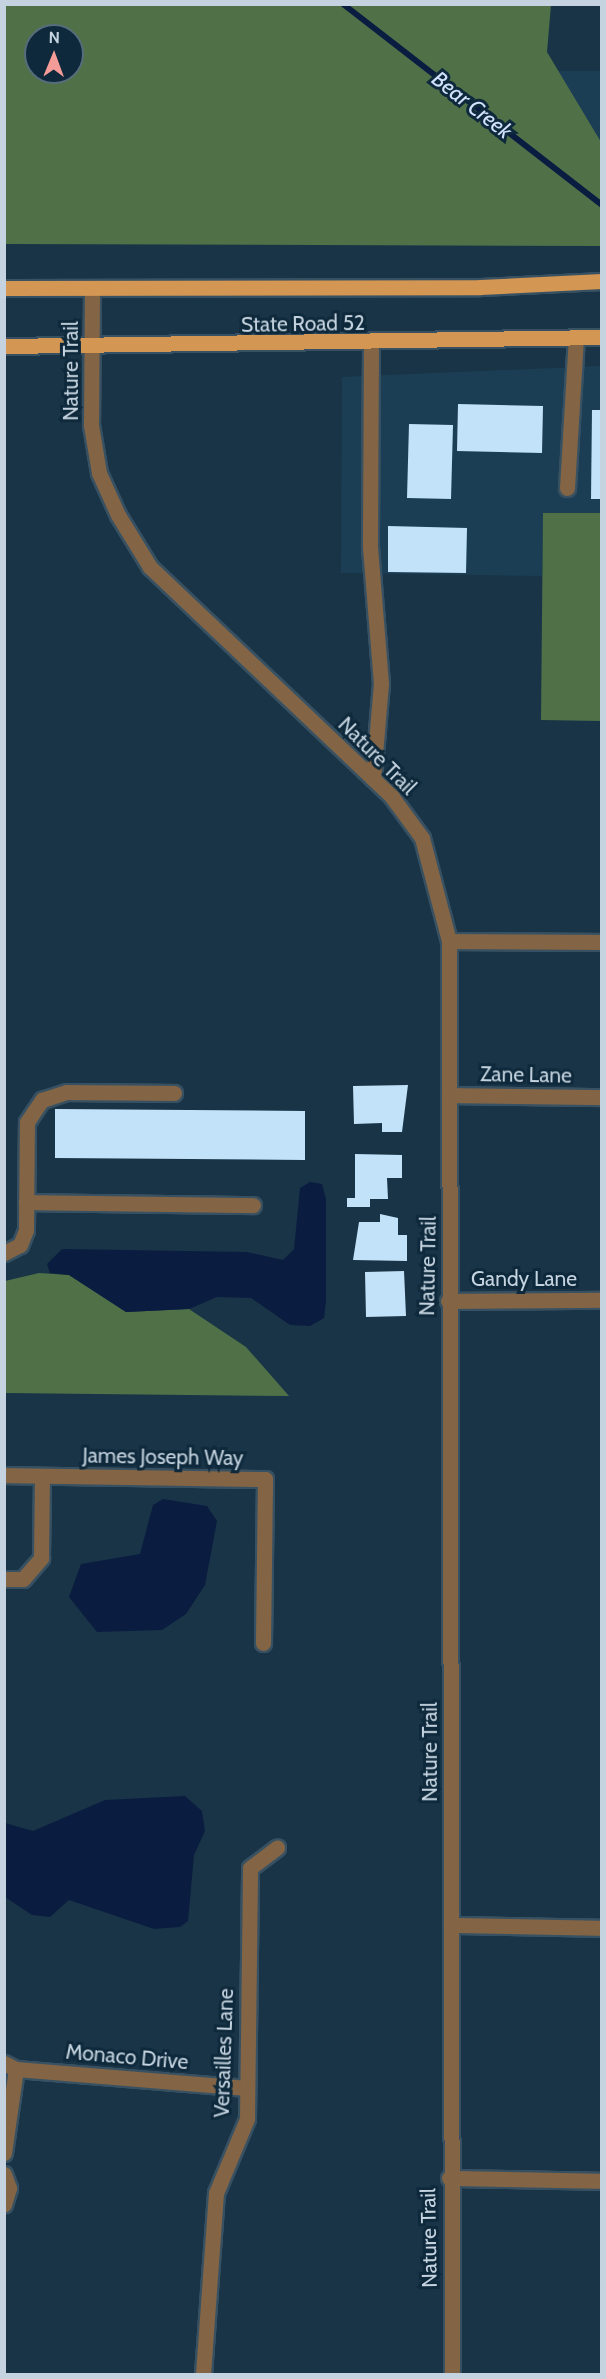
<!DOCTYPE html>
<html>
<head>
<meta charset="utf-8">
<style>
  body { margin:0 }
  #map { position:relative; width:606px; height:2379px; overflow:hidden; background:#193446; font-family:Cabin,sans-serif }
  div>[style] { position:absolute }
  .built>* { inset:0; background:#1c3e55 }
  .forest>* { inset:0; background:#507048 }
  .water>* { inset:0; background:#0a1d41 }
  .stream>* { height:6px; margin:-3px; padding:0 3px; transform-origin:3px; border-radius:3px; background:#0a1d41 }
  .building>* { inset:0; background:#c2e2fa }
  .roads { filter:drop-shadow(2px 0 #385162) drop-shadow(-2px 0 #385162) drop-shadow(0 2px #385162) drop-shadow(0 -2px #385162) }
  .minor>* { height:15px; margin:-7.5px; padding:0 7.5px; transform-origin:7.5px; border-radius:7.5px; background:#836545 }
  .major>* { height:15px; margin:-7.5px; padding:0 7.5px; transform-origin:7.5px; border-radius:7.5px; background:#d49653 }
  span { translate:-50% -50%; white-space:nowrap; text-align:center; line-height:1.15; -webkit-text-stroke:6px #0e293b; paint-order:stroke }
  .street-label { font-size:21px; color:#c4d3df }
  .water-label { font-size:22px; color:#d2e2fd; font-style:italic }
  .frame { position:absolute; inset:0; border:6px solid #c4d3df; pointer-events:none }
  .north { position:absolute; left:24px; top:24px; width:60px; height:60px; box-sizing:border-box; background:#0e293b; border:2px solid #576d7d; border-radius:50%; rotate:1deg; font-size:16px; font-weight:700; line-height:24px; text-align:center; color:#c4d3df }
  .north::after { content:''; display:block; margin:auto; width:21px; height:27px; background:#f59b98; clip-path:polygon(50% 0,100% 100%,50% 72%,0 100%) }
</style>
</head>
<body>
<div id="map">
  <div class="built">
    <div style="clip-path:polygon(558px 71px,601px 71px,601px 142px)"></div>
    <div style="clip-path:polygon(601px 366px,601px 513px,543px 513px,542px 576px,341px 573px,342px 377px)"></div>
  </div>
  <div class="forest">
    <div style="clip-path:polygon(evenodd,5px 4px,551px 5px,547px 52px,601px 142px,601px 246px,5px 244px,5px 4px,36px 36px,72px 36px,72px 72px,36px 72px,36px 36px)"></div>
    <div style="clip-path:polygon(543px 513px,601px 513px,601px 721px,541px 720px)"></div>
    <div style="clip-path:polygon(39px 1273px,69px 1275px,126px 1312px,189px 1309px,246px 1347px,289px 1396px,5px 1393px,5px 1281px)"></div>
  </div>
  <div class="water">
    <div style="clip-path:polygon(310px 1182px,322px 1184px,326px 1199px,326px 1301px,324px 1318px,310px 1326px,290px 1325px,251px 1298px,217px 1297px,189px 1309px,126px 1312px,69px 1275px,50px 1273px,47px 1264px,62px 1249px,247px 1252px,283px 1260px,294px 1249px,300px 1188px)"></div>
    <div style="clip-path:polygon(163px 1499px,207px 1506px,217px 1521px,205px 1585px,186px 1614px,162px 1630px,97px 1632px,69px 1597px,81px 1564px,140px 1554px,153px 1505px)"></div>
    <div style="clip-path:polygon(185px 1796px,202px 1811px,205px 1831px,194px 1855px,188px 1921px,180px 1927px,154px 1929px,69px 1900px,50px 1917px,32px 1915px,5px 1897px,5px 1823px,33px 1831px,105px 1800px)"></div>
  </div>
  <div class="stream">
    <div style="left:343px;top:4px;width:328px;rotate:37.8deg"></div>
  </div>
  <div class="building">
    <div style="clip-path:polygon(458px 404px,543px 406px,542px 453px,457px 451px)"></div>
    <div style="clip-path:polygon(592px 410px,602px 410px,602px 499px,591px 499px)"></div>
    <div style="clip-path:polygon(409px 424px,453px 425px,451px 499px,407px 498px)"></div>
    <div style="clip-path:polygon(388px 526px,467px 528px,466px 573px,388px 572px)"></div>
    <div style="clip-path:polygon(408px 1085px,402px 1132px,382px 1132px,382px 1123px,354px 1124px,353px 1086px)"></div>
    <div style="clip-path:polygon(55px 1109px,305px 1111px,305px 1160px,55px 1158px)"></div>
    <div style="clip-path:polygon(355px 1154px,402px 1155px,402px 1178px,387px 1178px,388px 1199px,370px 1199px,370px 1207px,347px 1207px,347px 1198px,355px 1198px)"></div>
    <div style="clip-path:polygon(380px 1214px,398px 1218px,398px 1235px,407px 1235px,407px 1261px,353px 1260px,359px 1222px,380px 1222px)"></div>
    <div style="clip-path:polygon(404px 1271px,406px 1316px,366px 1317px,365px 1272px)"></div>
  </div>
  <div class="roads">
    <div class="minor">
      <div style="left:92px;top:289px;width:136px;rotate:90.4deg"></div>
      <div style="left:91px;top:425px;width:49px;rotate:80.5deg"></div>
      <div style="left:99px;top:473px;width:46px;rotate:65.7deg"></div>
      <div style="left:118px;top:515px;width:61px;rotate:58.4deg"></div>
      <div style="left:150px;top:567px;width:334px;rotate:43.5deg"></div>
      <div style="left:392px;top:797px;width:51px;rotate:53.8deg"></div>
      <div style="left:422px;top:838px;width:106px;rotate:75.3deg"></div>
      <div style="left:449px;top:941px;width:1433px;rotate:89.88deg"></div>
      <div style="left:371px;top:344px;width:203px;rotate:90.3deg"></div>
      <div style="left:370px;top:547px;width:136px;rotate:85.4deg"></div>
      <div style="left:381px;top:683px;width:96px;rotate:94.8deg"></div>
      <div style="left:567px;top:488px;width:150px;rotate:-86.6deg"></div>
      <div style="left:449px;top:941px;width:153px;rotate:0.4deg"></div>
      <div style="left:451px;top:1095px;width:151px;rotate:0.8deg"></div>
      <div style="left:26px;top:1202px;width:227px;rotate:0.8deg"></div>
      <div style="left:4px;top:1253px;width:18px;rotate:-27deg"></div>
      <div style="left:20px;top:1245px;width:16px;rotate:-68deg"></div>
      <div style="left:26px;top:1230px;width:108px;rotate:-89.5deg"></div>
      <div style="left:27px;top:1122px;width:27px;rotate:-56deg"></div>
      <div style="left:42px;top:1100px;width:26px;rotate:-18deg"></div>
      <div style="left:67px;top:1092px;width:107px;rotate:0.5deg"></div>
      <div style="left:448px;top:1301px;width:154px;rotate:-0.4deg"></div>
      <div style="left:4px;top:1475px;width:261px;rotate:0.9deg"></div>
      <div style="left:265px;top:1479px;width:164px;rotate:90.7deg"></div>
      <div style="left:4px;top:1579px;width:19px"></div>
      <div style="left:23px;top:1579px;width:28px;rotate:-49deg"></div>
      <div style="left:41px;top:1558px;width:82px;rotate:-89.3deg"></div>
      <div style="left:452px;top:1925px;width:150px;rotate:1.1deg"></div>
      <div style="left:4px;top:2063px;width:13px;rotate:27deg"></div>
      <div style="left:16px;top:2069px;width:232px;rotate:4.7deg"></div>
      <div style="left:4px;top:2153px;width:85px;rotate:-81.9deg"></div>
      <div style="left:4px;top:2174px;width:15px;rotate:70deg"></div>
      <div style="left:9px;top:2188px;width:17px;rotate:107deg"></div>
      <div style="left:449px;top:2178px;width:153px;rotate:1.1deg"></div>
      <div style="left:203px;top:2374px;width:181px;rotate:-85.9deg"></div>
      <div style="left:216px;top:2193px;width:80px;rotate:-67.3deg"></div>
      <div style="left:247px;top:2119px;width:251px;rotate:-89.3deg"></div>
      <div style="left:250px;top:1868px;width:34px;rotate:-37deg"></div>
    </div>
    <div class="major">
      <div style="left:4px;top:288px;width:476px;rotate:-0.1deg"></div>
      <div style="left:480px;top:287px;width:122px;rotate:-2.8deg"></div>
      <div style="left:4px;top:346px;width:598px;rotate:-0.86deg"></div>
    </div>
  </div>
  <div class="street-label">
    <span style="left:303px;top:324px;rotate:-1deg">State Road 52</span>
    <span style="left:71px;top:371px;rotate:-90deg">Nature Trail</span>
    <span style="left:377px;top:756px;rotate:45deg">Nature Trail</span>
    <span style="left:526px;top:1075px;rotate:1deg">Zane Lane</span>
    <span style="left:428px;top:1266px;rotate:-89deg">Nature Trail</span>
    <span style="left:524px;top:1279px">Gandy Lane</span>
    <span style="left:163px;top:1457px;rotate:1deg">James Joseph Way</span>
    <span style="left:430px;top:1752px;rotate:-90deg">Nature Trail</span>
    <span style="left:224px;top:2053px;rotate:-88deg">Versailles Lane</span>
    <span style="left:127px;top:2057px;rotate:5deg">Monaco Drive</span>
    <span style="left:429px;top:2238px;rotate:-91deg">Nature Trail</span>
  </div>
  <div class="water-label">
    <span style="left:472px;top:105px;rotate:38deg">Bear Creek</span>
  </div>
  <div class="frame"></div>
  <div class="north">N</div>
</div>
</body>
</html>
